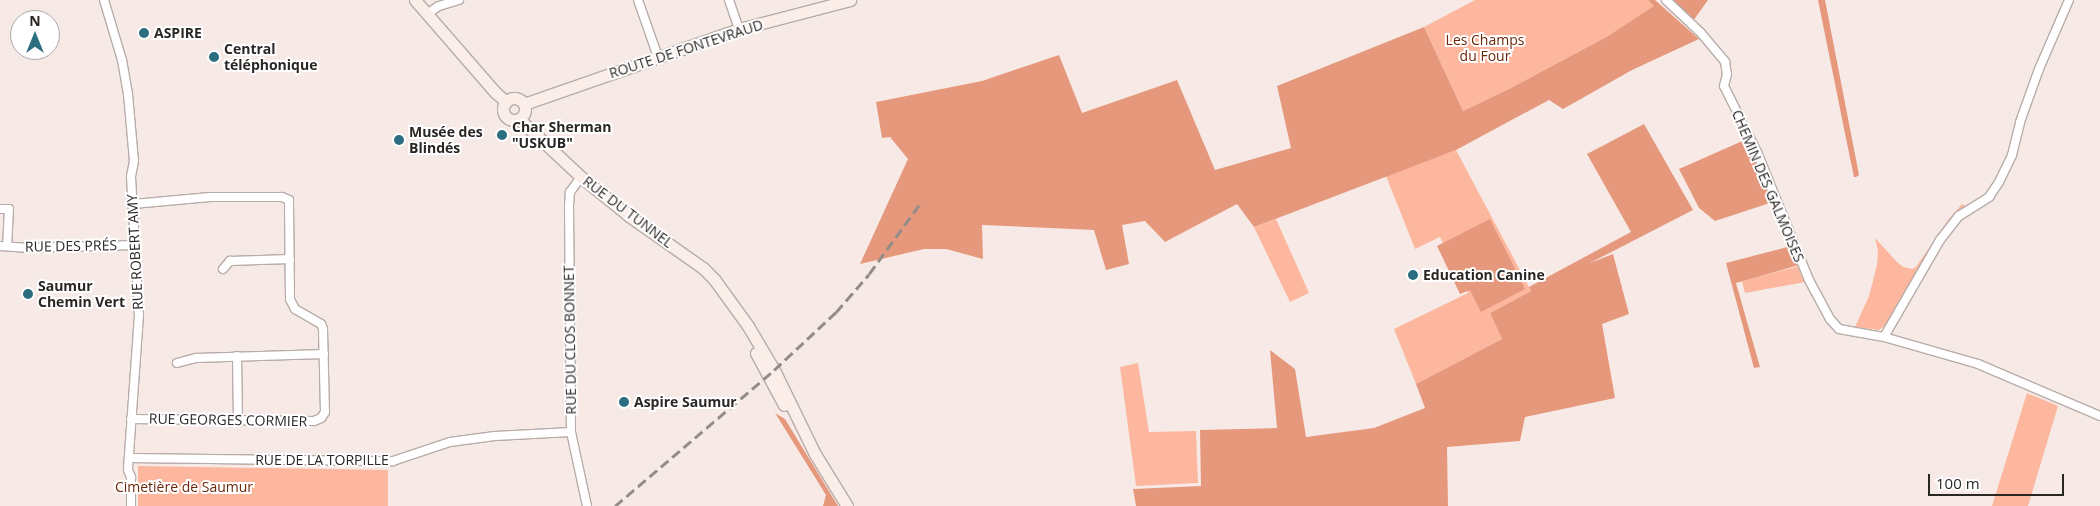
<!DOCTYPE html>
<html>
<head>
<meta charset="utf-8">
<style>
  body { margin:0 }
  #map { position:relative; width:2100px; height:506px; overflow:hidden; background:#f7eae6; font-family:"Open Sans",sans-serif }
  div>[style] { position:absolute }
  .green>* { inset:0; background:#fcb79e }
  .forest>* { inset:0; background:#e6987c }
  .roads { filter:drop-shadow(1px 0 #b8aca8) drop-shadow(-1px 0 #b8aca8) drop-shadow(0 1px #b8aca8) drop-shadow(0 -1px #b8aca8) }
  .street>* { height:8px; margin:-4px; padding:0 4px; transform-origin:4px; border-radius:4px; background:#fff }
  .secondary>* { height:11px; margin:-5.5px; padding:0 5.5px; transform-origin:5.5px; border-radius:5.5px; background:#fbeee9 }
  .secondary>.ring { margin:-5.5px; padding:0; box-sizing:content-box; background:none; border:11px solid #fbeee9; border-radius:50% }
  .rail>* { height:2.5px; margin-top:-1.25px; transform-origin:0; background:repeating-linear-gradient(90deg,#958c89 0 10px,transparent 0 15px) }
  .dots>* { width:14px; height:14px; translate:-50% -50%; box-sizing:border-box; border:2px solid #fff; border-radius:50% }
  span { translate:-50% -50%; white-space:nowrap; text-align:center; line-height:1.15; -webkit-text-stroke:4px #fff; paint-order:stroke }
  .poi-label { font-size:14px; color:#2a2624; font-weight:700 }
  .left { translate:0 -50%; text-align:left }
  .park-label { font-size:14px; color:#6d280b }
  .street-label { font-size:14px; color:#2a2624 }
  .north { position:absolute; left:10px; top:10px; width:50px; height:50px; box-sizing:border-box; background:#fff; border:1px solid #aaa8a7; border-radius:50%; rotate:0deg; font-size:14px; font-weight:700; line-height:20px; text-align:center; color:#2a2624 }
  .north::after { content:''; display:block; margin:auto; width:18px; height:22px; background:#2c6d80; clip-path:polygon(50% 0,100% 100%,50% 72%,0 100%) }
  .scale { position:absolute; left:1928px; top:474px; width:136px; height:22px; box-sizing:border-box; border:2px solid #2a2624; border-top:0; padding-left:6px; font-size:15px; line-height:18px; white-space:nowrap; color:#2a2624; -webkit-text-stroke:4px #fff; paint-order:stroke }
</style>
</head>
<body>
<div id="map">
  <div class="green">
    <div style="clip-path:polygon(1475px 0,1648px 0,1655px 6px,1608px 36px,1509px 89px,1463px 111px,1424px 27px)"></div>
    <div style="clip-path:polygon(1456px 150px,1531px 291px,1490px 313px,1502px 339px,1416px 384px,1394px 329px,1468px 293px,1440px 237px,1415px 249px,1386px 176px)"></div>
    <div style="clip-path:polygon(1962px 204px,1969px 208px,1958px 214px,1887px 324px,1879px 330px,1855px 327px,1869px 296px,1877px 265px,1878px 251px,1875px 238px,1897px 262px,1903px 267px,1912px 269px,1916px 267px,1948px 220px)"></div>
    <div style="clip-path:polygon(1276px 219px,1309px 293px,1290px 302px,1254px 227px)"></div>
    <div style="clip-path:polygon(1799px 266px,1800px 273px,1805px 282px,1745px 293px,1742px 281px)"></div>
    <div style="clip-path:polygon(1138px 363px,1149px 432px,1196px 431px,1198px 483px,1136px 486px,1120px 367px)"></div>
    <div style="clip-path:polygon(2027px 393px,2058px 406px,2028px 506px,1992px 506px)"></div>
    <div style="clip-path:polygon(138px 466px,388px 470px,388px 506px,138px 506px)"></div>
  </div>
  <div class="forest">
    <div style="clip-path:polygon(1648px 0,1655px 0,1699px 39px,1632px 70px,1563px 109px,1549px 100px,1456px 150px,1254px 227px,1237px 204px,1165px 242px,1145px 221px,1122px 225px,1129px 264px,1106px 270px,1094px 230px,982px 225px,983px 259px,946px 249px,924px 249px,860px 264px,908px 159px,890px 137px,882px 138px,876px 102px,982px 81px,1059px 55px,1082px 113px,1177px 80px,1215px 170px,1291px 148px,1277px 86px,1424px 27px,1463px 111px,1509px 89px,1608px 36px,1654px 6px)"></div>
    <div style="clip-path:polygon(1669px 0,1708px 0,1693px 21px)"></div>
    <div style="clip-path:polygon(1818px 0,1825px 0,1859px 175px,1856px 177px,1854px 177px,1850px 158px)"></div>
    <div style="clip-path:polygon(1644px 124px,1693px 210px,1590px 263px,1613px 254px,1629px 314px,1602px 324px,1615px 398px,1525px 417px,1520px 441px,1447px 447px,1448px 506px,1136px 506px,1133px 489px,1201px 486px,1200px 430px,1277px 428px,1270px 350px,1295px 369px,1306px 437px,1374px 428px,1425px 408px,1416px 384px,1502px 339px,1490px 313px,1531px 291px,1529px 287px,1631px 232px,1587px 154px)"></div>
    <div style="clip-path:polygon(1747px 139px,1773px 202px,1715px 221px,1699px 208px,1679px 169px)"></div>
    <div style="clip-path:polygon(1490px 219px,1525px 289px,1481px 312px,1470px 290px,1460px 294px,1437px 246px)"></div>
    <div style="clip-path:polygon(1791px 246px,1799px 265px,1736px 283px,1760px 367px,1754px 368px,1726px 263px)"></div>
    <div style="clip-path:polygon(775px 413px,785px 419px,838px 506px,823px 506px,826px 495px)"></div>
  </div>
  <div class="roads">
    <div class="street">
      <div style="left:104px;top:0;width:63px;rotate:73.3deg"></div>
      <div style="left:122px;top:60px;width:35px;rotate:80deg"></div>
      <div style="left:128px;top:94px;width:67px;rotate:84.9deg"></div>
      <div style="left:134px;top:161px;width:16px;rotate:101deg"></div>
      <div style="left:131px;top:177px;width:138px;rotate:86.7deg"></div>
      <div style="left:139px;top:315px;width:155px;rotate:94.1deg"></div>
      <div style="left:128px;top:470px;width:8px;rotate:67deg"></div>
      <div style="left:131px;top:477px;width:29px;rotate:90deg"></div>
      <div style="left:638px;top:0;width:60px;rotate:70.7deg"></div>
      <div style="left:729px;top:0;width:31px;rotate:71deg"></div>
      <div style="left:1666px;top:0;width:48px;rotate:43.3deg"></div>
      <div style="left:1701px;top:33px;width:38px;rotate:50deg"></div>
      <div style="left:1725px;top:62px;width:12px;rotate:81deg"></div>
      <div style="left:1727px;top:74px;width:12px;rotate:104deg"></div>
      <div style="left:1724px;top:86px;width:74px;rotate:63.4deg"></div>
      <div style="left:1757px;top:152px;width:138px;rotate:67.9deg"></div>
      <div style="left:1809px;top:280px;width:44px;rotate:61.7deg"></div>
      <div style="left:1830px;top:319px;width:13px;rotate:48deg"></div>
      <div style="left:1839px;top:329px;width:46px;rotate:10.1deg"></div>
      <div style="left:1884px;top:337px;width:98px;rotate:16deg"></div>
      <div style="left:1978px;top:364px;width:133px;rotate:23.1deg"></div>
      <div style="left:427px;top:14px;width:14px;rotate:-34deg"></div>
      <div style="left:439px;top:6px;width:21px;rotate:-17deg"></div>
      <div style="left:581px;top:177px;width:19px;rotate:126deg"></div>
      <div style="left:570px;top:192px;width:13px;rotate:94deg"></div>
      <div style="left:569px;top:205px;width:227px;rotate:89.5deg"></div>
      <div style="left:571px;top:432px;width:76px;rotate:77.8deg"></div>
      <div style="left:0;top:209px;width:9px"></div>
      <div style="left:9px;top:209px;width:37px;rotate:93deg"></div>
      <div style="left:0;top:246px;width:26px;rotate:4deg"></div>
      <div style="left:26px;top:248px;width:108px;rotate:-1.6deg"></div>
      <div style="left:223px;top:269px;width:11px;rotate:-49deg"></div>
      <div style="left:230px;top:261px;width:60px;rotate:-1.9deg"></div>
      <div style="left:1884px;top:337px;width:112px;rotate:-60deg"></div>
      <div style="left:1940px;top:240px;width:31px;rotate:-52deg"></div>
      <div style="left:1959px;top:216px;width:36px;rotate:-32deg"></div>
      <div style="left:1989px;top:197px;width:18px;rotate:-56deg"></div>
      <div style="left:1999px;top:182px;width:30px;rotate:-64deg"></div>
      <div style="left:2012px;top:155px;width:34px;rotate:-76deg"></div>
      <div style="left:2020px;top:122px;width:56px;rotate:-70.3deg"></div>
      <div style="left:2039px;top:69px;width:75px;rotate:-66.5deg"></div>
      <div style="left:237px;top:356px;width:66px;rotate:89.1deg"></div>
      <div style="left:177px;top:363px;width:20px;rotate:-15deg"></div>
      <div style="left:196px;top:358px;width:128px;rotate:-1.8deg"></div>
      <div style="left:131px;top:419px;width:183px;rotate:0.6deg"></div>
      <div style="left:314px;top:421px;width:8px;rotate:-23deg"></div>
      <div style="left:321px;top:418px;width:7px;rotate:-56deg"></div>
      <div style="left:325px;top:412px;width:83px;rotate:-91.4deg"></div>
      <div style="left:323px;top:329px;width:5px;rotate:-112deg"></div>
      <div style="left:321px;top:324px;width:30px;rotate:-150deg"></div>
      <div style="left:295px;top:309px;width:11px;rotate:-117deg"></div>
      <div style="left:290px;top:299px;width:99px;rotate:-90.6deg"></div>
      <div style="left:289px;top:200px;width:8px;rotate:-157deg"></div>
      <div style="left:282px;top:197px;width:72px;rotate:180deg"></div>
      <div style="left:210px;top:197px;width:77px;rotate:174.8deg"></div>
      <div style="left:129px;top:458px;width:264px;rotate:0.7deg"></div>
      <div style="left:393px;top:461px;width:60px;rotate:-18.4deg"></div>
      <div style="left:450px;top:442px;width:45px;rotate:-7.6deg"></div>
      <div style="left:495px;top:436px;width:76px;rotate:-3deg"></div>
    </div>
    <div class="secondary">
      <div style="left:415px;top:0;width:122px;rotate:49deg"></div>
      <div style="left:495px;top:92px;width:15px;rotate:42deg"></div>
      <div class="ring" style="left:503px;top:98px;width:11px;height:11px"></div>
      <div style="left:524px;top:104px;width:228px;rotate:-19.2deg"></div>
      <div style="left:739px;top:29px;width:115px;rotate:-14.6deg"></div>
      <div style="left:519px;top:119px;width:85px;rotate:43.1deg"></div>
      <div style="left:581px;top:177px;width:62px;rotate:39.1deg"></div>
      <div style="left:629px;top:216px;width:90px;rotate:35.1deg"></div>
      <div style="left:703px;top:268px;width:16px;rotate:45deg"></div>
      <div style="left:714px;top:279px;width:58px;rotate:54.1deg"></div>
      <div style="left:748px;top:326px;width:51px;rotate:59.4deg"></div>
      <div style="left:774px;top:370px;width:93px;rotate:64deg"></div>
      <div style="left:815px;top:454px;width:61px;rotate:58.4deg"></div>
      <div style="left:756px;top:353px;width:59px;rotate:61.7deg"></div>
    </div>
  </div>
  <div class="rail">
    <div style="left:615px;top:506px;width:209px;rotate:-40.5deg"></div>
    <div style="left:774px;top:370px;width:85px;rotate:-43.1deg"></div>
    <div style="left:836px;top:312px;width:50px;rotate:-49deg"></div>
    <div style="left:869px;top:274px;width:85px;rotate:-54.1deg"></div>
  </div>
  <div class="dots">
    <div style="left:144px;top:33px;background:#2c6d80"></div>
    <div style="left:214px;top:57px;background:#2c6d80"></div>
    <div style="left:502px;top:135px;background:#2c6d80"></div>
    <div style="left:399px;top:140px;background:#2c6d80"></div>
    <div style="left:1413px;top:275px;background:#2c6d80"></div>
    <div style="left:28px;top:294px;background:#2c6d80"></div>
    <div style="left:624px;top:402px;background:#2c6d80"></div>
  </div>
  <div class="poi-label">
    <span class="left" style="left:154px;top:33px">ASPIRE</span>
    <span class="left" style="left:224px;top:57px">Central<br>téléphonique</span>
    <span class="left" style="left:512px;top:135px">Char Sherman<br>"USKUB"</span>
    <span class="left" style="left:409px;top:140px">Musée des<br>Blindés</span>
    <span class="left" style="left:1423px;top:275px">Education Canine</span>
    <span class="left" style="left:38px;top:294px">Saumur<br>Chemin Vert</span>
    <span class="left" style="left:634px;top:402px">Aspire Saumur</span>
  </div>
  <div class="park-label">
    <span style="left:1485px;top:48px">Les Champs<br>du Four</span>
    <span style="left:184px;top:487px">Cimetière de Saumur</span>
  </div>
  <div class="street-label">
    <span style="left:686px;top:49px;rotate:-18deg">ROUTE DE FONTEVRAUD</span>
    <span style="left:1768px;top:186px;rotate:67deg">CHEMIN DES GALMOISES</span>
    <span style="left:628px;top:212px;rotate:37deg">RUE DU TUNNEL</span>
    <span style="left:71px;top:246px;rotate:-1deg">RUE DES PRÉS</span>
    <span style="left:135px;top:252px;rotate:-93deg">RUE ROBERT AMY</span>
    <span style="left:570px;top:340px;rotate:-91deg">RUE DU CLOS BONNET</span>
    <span style="left:228px;top:420px;rotate:1deg">RUE GEORGES CORMIER</span>
    <span style="left:322px;top:460px">RUE DE LA TORPILLE</span>
  </div>
  <div class="north">N</div>
  <div class="scale">100 m</div>
</div>
</body>
</html>
